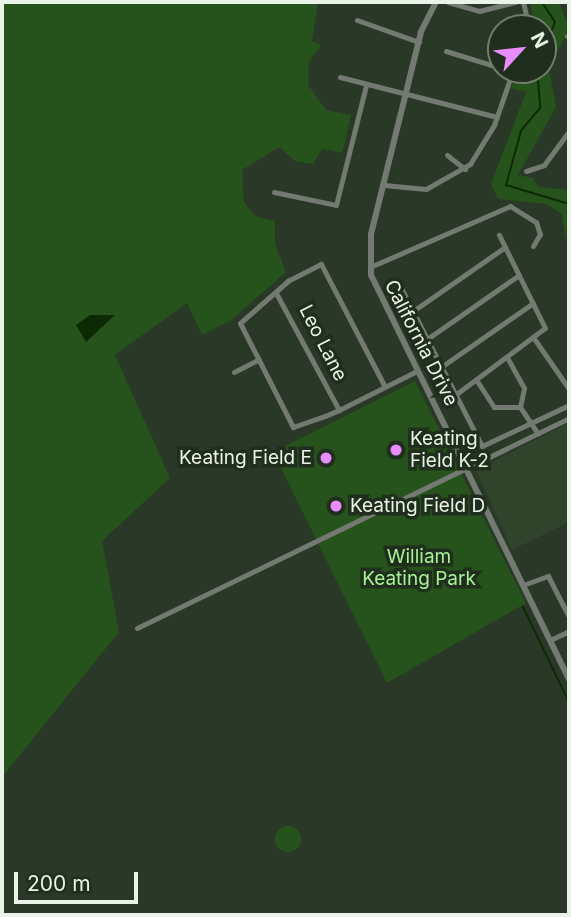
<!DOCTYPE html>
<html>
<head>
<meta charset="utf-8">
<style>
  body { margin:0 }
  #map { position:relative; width:571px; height:917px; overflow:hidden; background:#2a3927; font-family:Inter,sans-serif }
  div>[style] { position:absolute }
  .built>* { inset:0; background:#30432b }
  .green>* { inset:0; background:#26521b }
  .round { border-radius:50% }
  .water>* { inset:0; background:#0d2a06 }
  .stream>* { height:2px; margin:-1px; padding:0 1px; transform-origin:1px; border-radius:1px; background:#0d2a06 }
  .minor>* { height:5px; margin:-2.5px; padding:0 2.5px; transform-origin:2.5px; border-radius:2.5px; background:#737a71 }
  .tertiary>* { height:6px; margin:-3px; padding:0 3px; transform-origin:3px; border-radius:3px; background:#737a71 }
  .dots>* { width:19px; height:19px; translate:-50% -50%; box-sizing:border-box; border:4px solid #202e1d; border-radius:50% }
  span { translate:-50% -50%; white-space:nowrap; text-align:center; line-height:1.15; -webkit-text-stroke:7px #202e1d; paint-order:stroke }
  .street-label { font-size:19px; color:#eaf3e8 }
  .poi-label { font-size:19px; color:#eaf3e8 }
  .left { translate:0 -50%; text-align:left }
  .right { translate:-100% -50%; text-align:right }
  .park-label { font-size:19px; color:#a6f294 }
  .frame { position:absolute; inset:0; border:4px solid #eaf3e8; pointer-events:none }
  .north { position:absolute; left:487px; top:14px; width:70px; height:70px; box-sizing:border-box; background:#202e1d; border:2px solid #717d6e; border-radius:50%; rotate:63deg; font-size:19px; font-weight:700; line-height:28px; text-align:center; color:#eaf3e8 }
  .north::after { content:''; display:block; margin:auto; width:24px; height:32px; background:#e98dfe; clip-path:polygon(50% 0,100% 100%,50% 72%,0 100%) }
  .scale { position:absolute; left:14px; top:872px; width:124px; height:32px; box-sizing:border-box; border:4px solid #eaf3e8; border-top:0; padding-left:9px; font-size:21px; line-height:24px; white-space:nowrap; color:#eaf3e8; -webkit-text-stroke:5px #202e1d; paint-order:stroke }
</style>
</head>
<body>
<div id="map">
  <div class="built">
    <div style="clip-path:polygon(569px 423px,569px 522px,512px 550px,476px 470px)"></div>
  </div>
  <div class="green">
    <div style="clip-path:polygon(2px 2px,318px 2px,312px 41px,321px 45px,309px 62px,308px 85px,326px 110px,351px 115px,342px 153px,322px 149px,313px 164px,295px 161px,279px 147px,242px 170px,244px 202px,255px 216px,275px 221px,275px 244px,286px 272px,230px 321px,202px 335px,187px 303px,115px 355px,170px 478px,102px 541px,119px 632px,2px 777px)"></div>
    <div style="clip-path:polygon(530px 2px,559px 2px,569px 29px,549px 69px,556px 107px,518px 175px,533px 178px,538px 187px,569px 190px,566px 241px,562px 214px,546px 204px,498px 199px,491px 184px,526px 92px,511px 88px,514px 81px,522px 70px,543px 70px,543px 28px,536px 28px)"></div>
    <div style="clip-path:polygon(415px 381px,526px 603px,387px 683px,273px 452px)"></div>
    <div class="round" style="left:275px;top:826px;width:26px;height:26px"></div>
  </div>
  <div class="water">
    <div style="clip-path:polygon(90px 315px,115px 315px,86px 342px,76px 325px)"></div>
  </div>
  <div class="stream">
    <div style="left:542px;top:2px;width:24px;rotate:57deg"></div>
    <div style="left:555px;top:22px;width:34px;rotate:111deg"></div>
    <div style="left:537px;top:70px;width:38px;rotate:85deg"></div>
    <div style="left:540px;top:108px;width:30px;rotate:130deg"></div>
    <div style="left:521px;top:131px;width:56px;rotate:105.5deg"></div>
    <div style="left:506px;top:185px;width:66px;rotate:16.8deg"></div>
    <div style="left:523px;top:607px;width:106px;rotate:64.2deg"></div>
  </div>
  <div class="minor">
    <div style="left:448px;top:2px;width:32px;rotate:16deg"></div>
    <div style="left:479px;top:11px;width:38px;rotate:-14deg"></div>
    <div style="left:523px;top:2px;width:27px;rotate:77deg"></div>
    <div style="left:357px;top:20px;width:66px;rotate:19.5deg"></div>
    <div style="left:567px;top:36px;width:2px"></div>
    <div style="left:446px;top:51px;width:58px;rotate:17.2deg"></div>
    <div style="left:340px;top:77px;width:162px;rotate:14.3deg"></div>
    <div style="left:447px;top:155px;width:23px;rotate:38deg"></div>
    <div style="left:526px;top:171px;width:19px;rotate:-18deg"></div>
    <div style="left:544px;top:165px;width:42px;rotate:-53.7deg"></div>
    <div style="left:384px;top:185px;width:42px;rotate:5.4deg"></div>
    <div style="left:426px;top:189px;width:51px;rotate:-29.6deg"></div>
    <div style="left:470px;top:164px;width:46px;rotate:-58.4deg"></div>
    <div style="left:494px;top:125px;width:58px;rotate:-70.9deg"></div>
    <div style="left:274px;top:192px;width:63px;rotate:11.8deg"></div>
    <div style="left:336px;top:205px;width:123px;rotate:-75.9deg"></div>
    <div style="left:370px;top:267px;width:153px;rotate:-23.5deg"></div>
    <div style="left:510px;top:206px;width:31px;rotate:32deg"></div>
    <div style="left:536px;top:222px;width:13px;rotate:72deg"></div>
    <div style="left:540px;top:234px;width:14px;rotate:120deg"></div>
    <div style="left:401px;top:288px;width:178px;rotate:62.9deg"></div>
    <div style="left:482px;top:446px;width:96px;rotate:-25.2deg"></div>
    <div style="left:276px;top:293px;width:133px;rotate:61.7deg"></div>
    <div style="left:413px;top:311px;width:112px;rotate:-34.8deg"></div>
    <div style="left:533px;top:337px;width:63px;rotate:55.3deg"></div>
    <div style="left:427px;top:339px;width:112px;rotate:-34.8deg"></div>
    <div style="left:441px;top:367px;width:112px;rotate:-34.8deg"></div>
    <div style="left:234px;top:372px;width:28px;rotate:-27deg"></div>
    <div style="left:477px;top:381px;width:31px;rotate:57deg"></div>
    <div style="left:494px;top:407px;width:26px"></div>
    <div style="left:520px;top:407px;width:19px;rotate:-78deg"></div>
    <div style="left:524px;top:388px;width:35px;rotate:-119deg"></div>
    <div style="left:385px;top:387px;width:139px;rotate:-117.5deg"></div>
    <div style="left:321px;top:264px;width:36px;rotate:153deg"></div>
    <div style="left:289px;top:280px;width:65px;rotate:138.7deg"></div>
    <div style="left:240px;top:323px;width:117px;rotate:63deg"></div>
    <div style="left:293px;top:427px;width:34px;rotate:-19deg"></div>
    <div style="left:325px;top:416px;width:15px;rotate:-23deg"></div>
    <div style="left:339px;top:410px;width:87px;rotate:-26.6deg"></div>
    <div style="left:455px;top:395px;width:112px;rotate:-36.7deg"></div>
    <div style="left:545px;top:328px;width:104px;rotate:-116.3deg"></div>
    <div style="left:520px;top:407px;width:32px;rotate:56deg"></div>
    <div style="left:523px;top:585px;width:27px;rotate:-20deg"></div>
    <div style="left:548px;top:576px;width:46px;rotate:62.9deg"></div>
    <div style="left:137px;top:628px;width:480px;rotate:-25.9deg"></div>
    <div style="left:550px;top:640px;width:21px;rotate:-25deg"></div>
  </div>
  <div class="tertiary">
    <div style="left:436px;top:2px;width:34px;rotate:117deg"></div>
    <div style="left:421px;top:32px;width:208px;rotate:103.9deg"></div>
    <div style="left:371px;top:234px;width:41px;rotate:90deg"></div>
    <div style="left:371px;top:275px;width:450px;rotate:63.9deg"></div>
  </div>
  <div class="dots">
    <div style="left:396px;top:450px;background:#e98dfe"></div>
    <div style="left:326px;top:458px;background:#e98dfe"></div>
    <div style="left:336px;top:506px;background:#e98dfe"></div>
  </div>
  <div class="street-label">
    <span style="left:323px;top:343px;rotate:63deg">Leo Lane</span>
    <span style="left:421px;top:343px;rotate:63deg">California Drive</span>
  </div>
  <div class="poi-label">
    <span class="left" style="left:410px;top:450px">Keating<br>Field K-2</span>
    <span class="right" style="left:312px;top:458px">Keating Field E</span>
    <span class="left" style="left:350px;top:506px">Keating Field D</span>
  </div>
  <div class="park-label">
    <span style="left:419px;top:568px">William<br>Keating Park</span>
  </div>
  <div class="frame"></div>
  <div class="north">N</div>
  <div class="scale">200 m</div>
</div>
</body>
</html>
